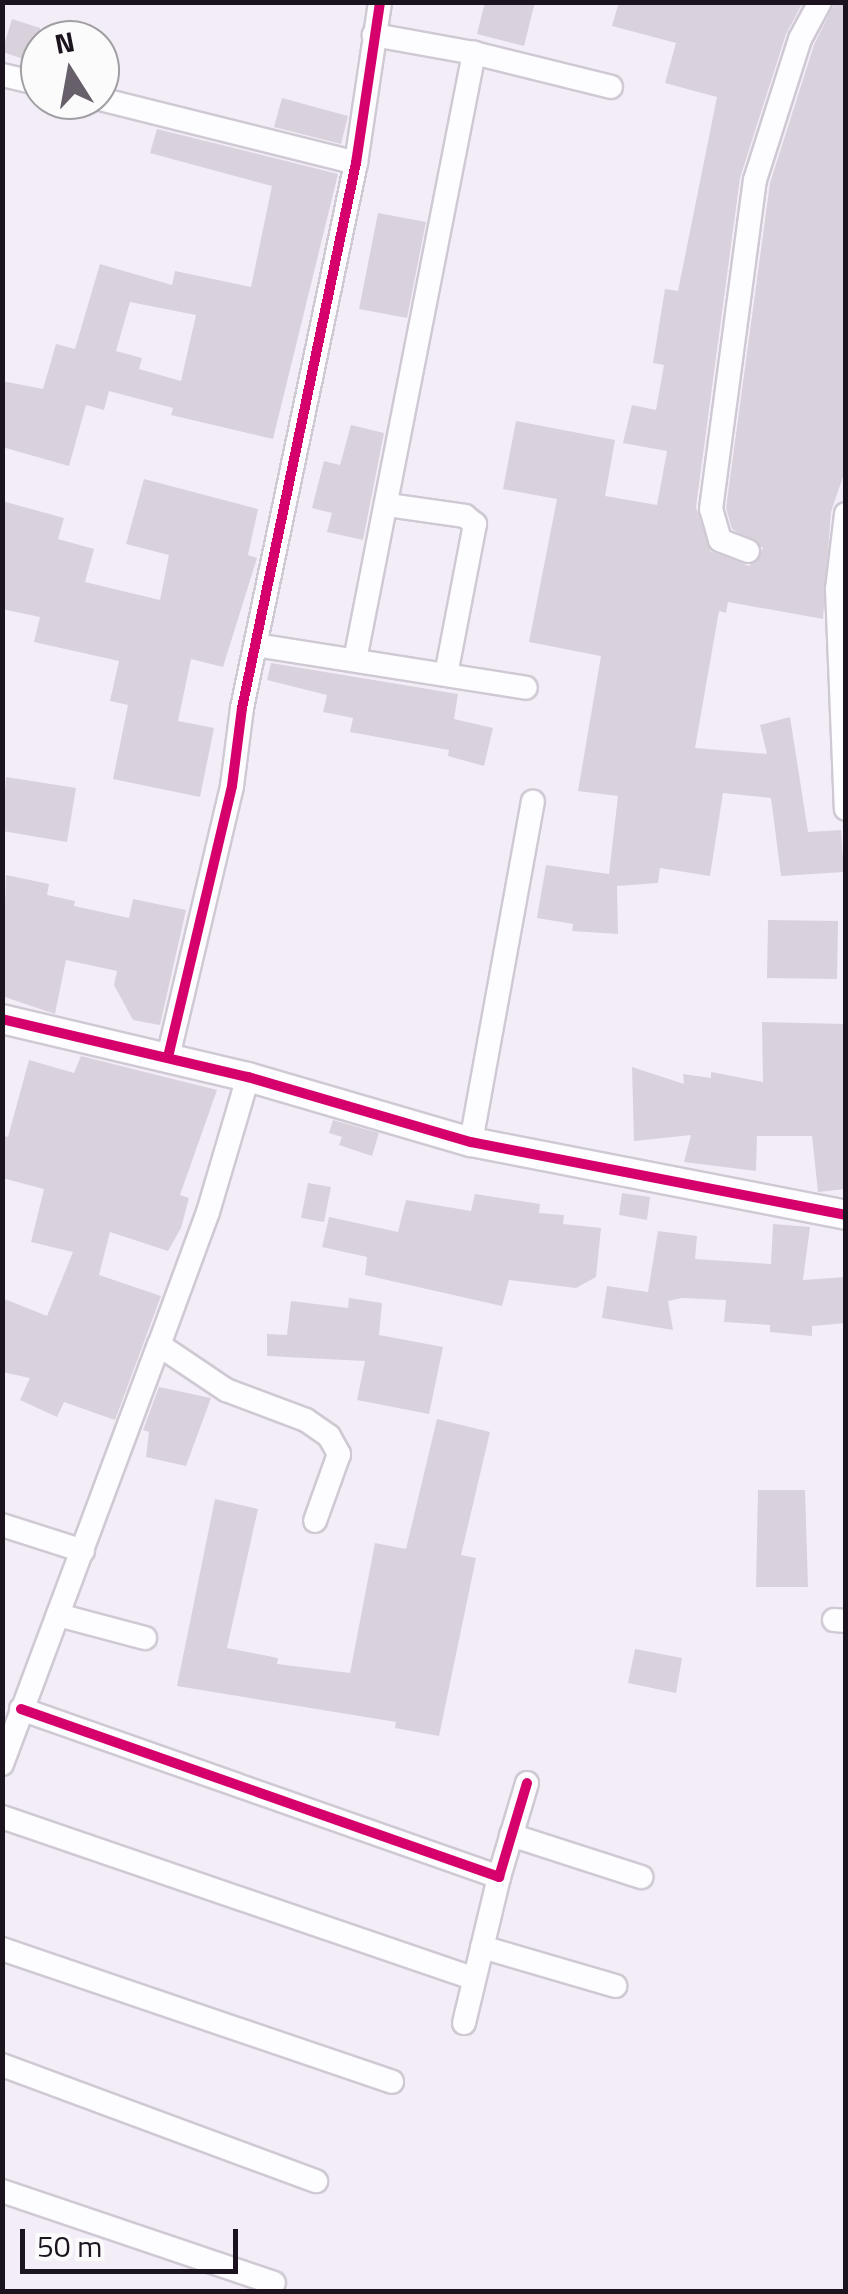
<!DOCTYPE html>
<html>
<head>
<meta charset="utf-8">
<style>
  body { margin:0 }
  #map { position:relative; width:848px; height:2294px; overflow:hidden; background:#f3edf8; font-family:"Titillium Web",sans-serif }
  div>[style] { position:absolute }
  .building>* { inset:0; background:#d9d2dd }
  .roads { filter:drop-shadow(2px 0 #cfc9d4) drop-shadow(-2px 0 #cfc9d4) drop-shadow(0 2px #cfc9d4) drop-shadow(0 -2px #cfc9d4) }
  .minor>* { height:22px; margin:-11px; padding:0 11px; transform-origin:11px; border-radius:11px; background:#fdfcfe }
  .tertiary>* { height:28px; margin:-14px; padding:0 14px; transform-origin:14px; border-radius:14px; background:#fdfcfe }
  .cycleway>* { height:10px; margin:-5px; padding:0 5px; transform-origin:5px; border-radius:5px; background:#d6006c }
  span { translate:-50% -50%; white-space:nowrap; text-align:center; line-height:1.15; -webkit-text-stroke:10px #fbfbfb; paint-order:stroke }
  .frame { position:absolute; inset:0; border:5px solid #1b141f; pointer-events:none }
  .north { position:absolute; left:20px; top:20px; width:100px; height:100px; box-sizing:border-box; background:#fbfbfb; border:2px solid #a19fa3; border-radius:50%; rotate:349deg; font-size:28px; font-weight:700; line-height:40px; text-align:center; color:#1b141f }
  .north::after { content:''; display:block; margin:auto; width:35px; height:45px; background:#67606b; clip-path:polygon(50% 0,100% 100%,50% 72%,0 100%) }
  .scale { position:absolute; left:20px; top:2229px; width:218px; height:45px; box-sizing:border-box; border:5px solid #1b141f; border-top:0; padding-left:12px; font-size:30px; line-height:35px; white-space:nowrap; color:#1b141f; -webkit-text-stroke:8px #fbfbfb; paint-order:stroke }
</style>
</head>
<body>
<div id="map">
  <div class="building">
    <div style="clip-path:polygon(485px 2px,535px 2px,524px 46px,477px 34px)"></div>
    <div style="clip-path:polygon(619px 2px,803px 2px,786px 34px,740px 178px,696px 507px,710px 551px,749px 566px,763px 548px,732px 529px,726px 508px,770px 183px,814px 45px,835px 2px,846px 2px,846px 468px,831px 512px,823px 619px,728px 602px,726px 613px,719px 611px,695px 748px,767px 754px,760px 725px,790px 717px,808px 832px,841px 830px,844px 872px,781px 876px,771px 798px,723px 793px,710px 876px,660px 868px,658px 883px,617px 886px,618px 934px,572px 931px,573px 924px,537px 918px,546px 865px,609px 874px,618px 796px,578px 791px,601px 656px,529px 642px,557px 499px,503px 489px,516px 421px,615px 440px,605px 496px,657px 505px,667px 451px,623px 443px,632px 405px,656px 410px,664px 365px,653px 363px,665px 289px,678px 291px,717px 97px,665px 83px,676px 43px,612px 26px)"></div>
    <div style="clip-path:polygon(12px 19px,40px 28px,40px 64px,2px 52px)"></div>
    <div style="clip-path:polygon(282px 98px,348px 116px,341px 144px,274px 127px)"></div>
    <div style="clip-path:polygon(evenodd,157px 129px,338px 174px,273px 439px,171px 415px,173px 408px,109px 391px,104px 410px,86px 405px,69px 466px,2px 447px,2px 381px,43px 389px,56px 344px,75px 349px,100px 264px,172px 285px,175px 271px,251px 287px,272px 186px,150px 153px,157px 129px,130px 302px,196px 315px,181px 381px,139px 369px,142px 358px,116px 351px,130px 302px)"></div>
    <div style="clip-path:polygon(378px 213px,426px 222px,407px 318px,359px 309px)"></div>
    <div style="clip-path:polygon(351px 425px,384px 433px,363px 540px,327px 532px,332px 513px,312px 508px,324px 461px,340px 465px)"></div>
    <div style="clip-path:polygon(144px 479px,258px 509px,248px 555px,257px 558px,223px 667px,191px 659px,178px 721px,214px 728px,200px 797px,113px 779px,128px 705px,110px 701px,119px 661px,34px 642px,40px 617px,2px 609px,2px 501px,64px 518px,58px 539px,94px 549px,85px 582px,160px 600px,169px 555px,126px 544px)"></div>
    <div style="clip-path:polygon(271px 663px,458px 694px,454px 719px,493px 728px,484px 766px,448px 756px,449px 750px,350px 732px,353px 718px,323px 712px,327px 695px,267px 680px)"></div>
    <div style="clip-path:polygon(6px 777px,76px 788px,67px 842px,2px 831px)"></div>
    <div style="clip-path:polygon(6px 875px,49px 884px,47px 895px,75px 901px,74px 906px,129px 918px,133px 899px,186px 910px,160px 1025px,133px 1020px,114px 985px,117px 971px,66px 960px,55px 1014px,2px 996px)"></div>
    <div style="clip-path:polygon(768px 920px,838px 921px,837px 979px,767px 978px)"></div>
    <div style="clip-path:polygon(762px 1022px,846px 1024px,846px 1189px,818px 1192px,812px 1136px,757px 1136px,756px 1171px,684px 1162px,691px 1135px,634px 1141px,632px 1067px,684px 1084px,683px 1074px,711px 1078px,711px 1072px,763px 1082px)"></div>
    <div style="clip-path:polygon(81px 1056px,217px 1090px,180px 1195px,189px 1198px,181px 1228px,168px 1251px,110px 1232px,99px 1275px,161px 1296px,115px 1420px,64px 1402px,57px 1417px,20px 1400px,30px 1378px,2px 1372px,2px 1298px,47px 1316px,73px 1252px,31px 1242px,44px 1189px,2px 1178px,2px 1135px,8px 1137px,29px 1060px,74px 1073px)"></div>
    <div style="clip-path:polygon(333px 1120px,379px 1133px,372px 1156px,339px 1145px,342px 1137px,329px 1133px)"></div>
    <div style="clip-path:polygon(308px 1183px,331px 1187px,324px 1222px,301px 1218px)"></div>
    <div style="clip-path:polygon(622px 1193px,650px 1197px,647px 1220px,619px 1215px)"></div>
    <div style="clip-path:polygon(475px 1194px,540px 1204px,539px 1213px,564px 1215px,563px 1224px,601px 1228px,596px 1277px,576px 1288px,509px 1280px,502px 1306px,365px 1275px,367px 1257px,322px 1247px,329px 1217px,398px 1232px,406px 1200px,471px 1211px)"></div>
    <div style="clip-path:polygon(773px 1224px,810px 1227px,803px 1280px,846px 1277px,846px 1323px,812px 1326px,812px 1336px,770px 1332px,770px 1325px,724px 1322px,726px 1300px,682px 1298px,668px 1301px,673px 1330px,602px 1318px,607px 1286px,648px 1292px,658px 1231px,697px 1236px,695px 1259px,771px 1264px)"></div>
    <div style="clip-path:polygon(349px 1298px,382px 1303px,379px 1335px,443px 1347px,429px 1414px,357px 1400px,365px 1361px,267px 1356px,267px 1334px,287px 1335px,291px 1301px,348px 1308px)"></div>
    <div style="clip-path:polygon(159px 1387px,211px 1398px,186px 1466px,146px 1457px,149px 1432px,143px 1430px)"></div>
    <div style="clip-path:polygon(437px 1419px,490px 1432px,461px 1555px,476px 1558px,439px 1736px,395px 1728px,396px 1722px,177px 1686px,215px 1499px,258px 1509px,227px 1648px,278px 1658px,277px 1664px,350px 1673px,375px 1543px,406px 1549px)"></div>
    <div style="clip-path:polygon(758px 1490px,805px 1490px,808px 1587px,756px 1587px)"></div>
    <div style="clip-path:polygon(635px 1649px,682px 1658px,676px 1693px,628px 1683px)"></div>
  </div>
  <div class="roads">
    <div class="minor">
      <div style="left:474px;top:53px;width:141px;rotate:13.9deg"></div>
      <div style="left:2px;top:75px;width:39px;rotate:13deg"></div>
      <div style="left:100px;top:99px;width:264px;rotate:14deg"></div>
      <div style="left:388px;top:505px;width:78px;rotate:8.1deg"></div>
      <div style="left:465px;top:516px;width:13px;rotate:39deg"></div>
      <div style="left:475px;top:524px;width:153px;rotate:100.9deg"></div>
      <div style="left:846px;top:514px;width:76px;rotate:96.8deg"></div>
      <div style="left:837px;top:589px;width:220px;rotate:87.7deg"></div>
      <div style="left:748px;top:551px;width:30px;rotate:-159deg"></div>
      <div style="left:720px;top:540px;width:32px;rotate:-106deg"></div>
      <div style="left:711px;top:509px;width:332px;rotate:-82.4deg"></div>
      <div style="left:755px;top:180px;width:148px;rotate:-72.3deg"></div>
      <div style="left:800px;top:39px;width:42px;rotate:-61.6deg"></div>
      <div style="left:256px;top:645px;width:273px;rotate:9deg"></div>
      <div style="left:355px;top:660px;width:619px;rotate:-78.91deg"></div>
      <div style="left:474px;top:53px;width:102px;rotate:-169.8deg"></div>
      <div style="left:168px;top:1057px;width:278px;rotate:-76.7deg"></div>
      <div style="left:232px;top:786px;width:79px;rotate:-82.7deg"></div>
      <div style="left:242px;top:708px;width:557px;rotate:-78.19deg"></div>
      <div style="left:356px;top:163px;width:163px;rotate:-81.5deg"></div>
      <div style="left:248px;top:1077px;width:141px;rotate:106.5deg"></div>
      <div style="left:208px;top:1212px;width:142px;rotate:110.2deg"></div>
      <div style="left:159px;top:1345px;width:81px;rotate:33.9deg"></div>
      <div style="left:226px;top:1390px;width:85px;rotate:20.6deg"></div>
      <div style="left:306px;top:1420px;width:28px;rotate:35deg"></div>
      <div style="left:329px;top:1436px;width:21px;rotate:61deg"></div>
      <div style="left:339px;top:1454px;width:71px;rotate:109.7deg"></div>
      <div style="left:471px;top:1142px;width:346px;rotate:-79.7deg"></div>
      <div style="left:2px;top:1525px;width:85px;rotate:17.8deg"></div>
      <div style="left:58px;top:1615px;width:90px;rotate:14.8deg"></div>
      <div style="left:834px;top:1620px;width:12px;rotate:5deg"></div>
      <div style="left:21px;top:1709px;width:507px;rotate:19.36deg"></div>
      <div style="left:499px;top:1877px;width:98px;rotate:-73.4deg"></div>
      <div style="left:2px;top:1764px;width:447px;rotate:-69.5deg"></div>
      <div style="left:2px;top:1817px;width:499px;rotate:18.9deg"></div>
      <div style="left:511px;top:1835px;width:137px;rotate:17.9deg"></div>
      <div style="left:482px;top:1947px;width:139px;rotate:16.3deg"></div>
      <div style="left:2px;top:1949px;width:412px;rotate:18.8deg"></div>
      <div style="left:464px;top:2023px;width:150px;rotate:-76.5deg"></div>
      <div style="left:2px;top:2065px;width:335px;rotate:20.3deg"></div>
      <div style="left:2px;top:2191px;width:287px;rotate:18.7deg"></div>
    </div>
    <div class="tertiary">
      <div style="left:2px;top:1019px;width:253px;rotate:13.3deg"></div>
      <div style="left:248px;top:1077px;width:232px;rotate:16.3deg"></div>
      <div style="left:471px;top:1142px;width:382px;rotate:11deg"></div>
    </div>
  </div>
  <div class="cycleway">
    <div style="left:2px;top:1019px;width:253px;rotate:13.3deg"></div>
    <div style="left:248px;top:1077px;width:232px;rotate:16.3deg"></div>
    <div style="left:471px;top:1142px;width:382px;rotate:11deg"></div>
    <div style="left:168px;top:1057px;width:278px;rotate:-76.7deg"></div>
    <div style="left:232px;top:786px;width:79px;rotate:-82.7deg"></div>
    <div style="left:242px;top:708px;width:557px;rotate:-78.19deg"></div>
    <div style="left:356px;top:163px;width:163px;rotate:-81.5deg"></div>
    <div style="left:21px;top:1709px;width:507px;rotate:19.36deg"></div>
    <div style="left:499px;top:1877px;width:98px;rotate:-73.4deg"></div>
  </div>
  <div class="frame"></div>
  <div class="north">N</div>
  <div class="scale">50 m</div>
</div>
</body>
</html>
